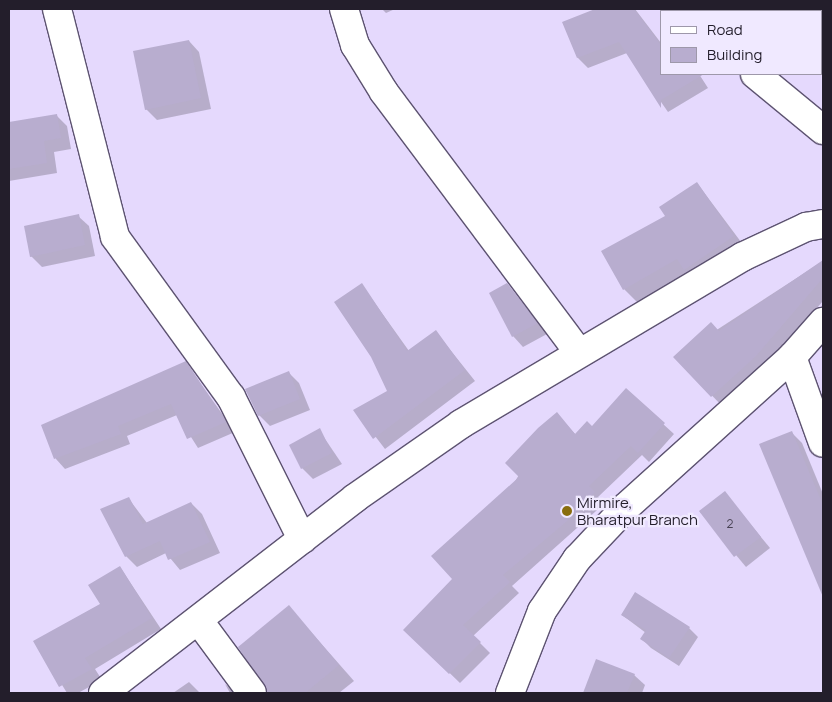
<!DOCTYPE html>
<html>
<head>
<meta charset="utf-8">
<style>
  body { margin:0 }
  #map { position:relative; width:832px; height:702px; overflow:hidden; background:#e5d9fd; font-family:Manrope,sans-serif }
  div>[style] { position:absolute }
  .shadow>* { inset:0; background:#0003 }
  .building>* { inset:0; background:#b8adcf }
  .roads { filter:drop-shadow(1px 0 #5d5371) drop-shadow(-1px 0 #5d5371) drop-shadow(0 1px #5d5371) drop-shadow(0 -1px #5d5371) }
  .minor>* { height:28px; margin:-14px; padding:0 14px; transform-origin:14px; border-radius:14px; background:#fff }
  .secondary>* { height:28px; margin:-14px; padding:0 14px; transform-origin:14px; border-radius:14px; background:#fff }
  .dots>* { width:14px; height:14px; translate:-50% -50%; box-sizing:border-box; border:2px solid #f0e9ff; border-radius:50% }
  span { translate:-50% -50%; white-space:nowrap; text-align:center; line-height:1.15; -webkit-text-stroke:4.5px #f0e9ff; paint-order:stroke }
  .number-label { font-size:12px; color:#484254 }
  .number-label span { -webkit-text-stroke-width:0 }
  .poi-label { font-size:15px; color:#231e2b }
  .left { translate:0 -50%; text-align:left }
  .frame { position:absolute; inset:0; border:10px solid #231e2b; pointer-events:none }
  .legend { position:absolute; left:660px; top:10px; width:162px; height:65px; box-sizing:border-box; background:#f0e9ff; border:1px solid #9e98aa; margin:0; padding:6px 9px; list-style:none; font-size:15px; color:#231e2b }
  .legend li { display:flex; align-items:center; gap:10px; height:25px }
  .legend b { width:25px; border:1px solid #9e98aa }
</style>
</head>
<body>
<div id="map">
  <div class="shadow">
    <div style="clip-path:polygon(382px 9px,395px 9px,386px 13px)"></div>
    <div style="clip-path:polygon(598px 9px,635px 9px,661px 43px,661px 74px,699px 74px,708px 88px,668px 112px,627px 53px,588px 68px,578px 58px,564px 22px)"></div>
    <div style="clip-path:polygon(189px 41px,199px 52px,211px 109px,157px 120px,146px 109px)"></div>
    <div style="clip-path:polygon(57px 116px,67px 126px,71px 149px,54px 152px,57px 173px,9px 181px,9px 123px)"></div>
    <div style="clip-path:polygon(697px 183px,747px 250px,690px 273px,638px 303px,624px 289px,667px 216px)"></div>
    <div style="clip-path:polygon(78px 216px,89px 226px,95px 256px,42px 267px,31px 256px)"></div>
    <div style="clip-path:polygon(823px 261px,823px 301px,766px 366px,723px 407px,675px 357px)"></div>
    <div style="clip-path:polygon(507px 284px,547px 334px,523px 347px,513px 336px)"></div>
    <div style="clip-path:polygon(362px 285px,409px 351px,436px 332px,475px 381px,385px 449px,355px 410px,388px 392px)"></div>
    <div style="clip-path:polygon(186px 363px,235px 432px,198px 448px,177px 415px,127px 436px,130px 444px,65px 469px,56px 459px,43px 426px)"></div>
    <div style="clip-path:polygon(289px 373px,299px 383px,310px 410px,270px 426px,259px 415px)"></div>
    <div style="clip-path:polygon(626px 390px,674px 434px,649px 462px,642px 455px,598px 497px,605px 503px,512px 586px,519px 593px,473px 636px,490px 653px,460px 683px,405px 630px,454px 579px,557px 414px,576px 435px,592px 427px)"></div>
    <div style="clip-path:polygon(319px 430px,342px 464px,313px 479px,302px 468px)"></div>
    <div style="clip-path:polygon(792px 433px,802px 443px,823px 494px,823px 593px,761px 445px)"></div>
    <div style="clip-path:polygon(725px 493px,770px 548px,746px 567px,700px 512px)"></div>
    <div style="clip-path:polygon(129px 499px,147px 523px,191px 503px,202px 514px,220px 553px,180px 570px,166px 553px,137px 567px,126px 556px)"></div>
    <div style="clip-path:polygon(120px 567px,161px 629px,95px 669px,102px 680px,78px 693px,67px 693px,35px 641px,101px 604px)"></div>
    <div style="clip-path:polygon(289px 607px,354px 681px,339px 693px,272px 693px,268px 689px)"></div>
    <div style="clip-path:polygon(622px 615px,689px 628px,698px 637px,679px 666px,651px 648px,642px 639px,646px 633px)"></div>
    <div style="clip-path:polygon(634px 675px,645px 685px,642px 693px,585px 692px)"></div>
    <div style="clip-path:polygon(189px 682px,200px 693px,173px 693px)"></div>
    <div style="clip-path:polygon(225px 684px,232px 690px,234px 693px,230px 693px)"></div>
  </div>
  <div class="building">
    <div style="clip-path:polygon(595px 9px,634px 9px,661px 45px,661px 74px,704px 74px,661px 100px,661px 108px,619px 42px,577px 58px,562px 22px)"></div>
    <div style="clip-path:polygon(189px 40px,201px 98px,145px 110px,133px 51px)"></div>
    <div style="clip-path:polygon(57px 114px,61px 138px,44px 141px,47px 163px,9px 169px,9px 122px)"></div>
    <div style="clip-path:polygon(697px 182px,734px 236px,684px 270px,677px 259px,623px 290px,601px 251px,665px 216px,659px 207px)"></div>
    <div style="clip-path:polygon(79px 214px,85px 245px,30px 257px,24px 226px)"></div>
    <div style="clip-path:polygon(823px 260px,823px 278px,756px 356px,711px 397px,673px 357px,711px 322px,719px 331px)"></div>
    <div style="clip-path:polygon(362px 283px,407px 351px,436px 330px,465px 370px,373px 439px,353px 410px,387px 391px,371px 357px,334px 302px)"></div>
    <div style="clip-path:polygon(507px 283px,538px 323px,512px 337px,489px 293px)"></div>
    <div style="clip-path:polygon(186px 361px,226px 422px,187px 439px,171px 404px,118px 426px,121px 434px,54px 459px,41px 425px)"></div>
    <div style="clip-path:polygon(289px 371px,300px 399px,258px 416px,245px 389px)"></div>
    <div style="clip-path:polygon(626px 388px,665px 423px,638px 453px,631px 446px,589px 486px,595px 492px,566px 522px,503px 575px,510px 582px,463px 625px,481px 642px,449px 674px,403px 630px,452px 579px,431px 556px,519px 477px,505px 463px,538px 428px,557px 412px,575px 434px,587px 421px,592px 426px)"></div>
    <div style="clip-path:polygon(320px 428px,332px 453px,301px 469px,289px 445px)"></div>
    <div style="clip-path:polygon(792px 431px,823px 505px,823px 597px,759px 444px)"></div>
    <div style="clip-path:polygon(725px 491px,761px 537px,734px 557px,699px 511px)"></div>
    <div style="clip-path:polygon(129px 497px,143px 524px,191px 502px,210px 542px,168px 560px,160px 541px,125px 557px,100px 509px)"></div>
    <div style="clip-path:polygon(120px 566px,152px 618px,85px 658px,92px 669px,59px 687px,33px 641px,100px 604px,88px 585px)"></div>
    <div style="clip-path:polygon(635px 592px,690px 627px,669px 658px,640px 639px,646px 630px,621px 615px)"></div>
    <div style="clip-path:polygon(289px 605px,339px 665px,305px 693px,267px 693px,238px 647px)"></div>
    <div style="clip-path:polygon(596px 659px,635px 674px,627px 693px,583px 693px)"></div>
  </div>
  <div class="roads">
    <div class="minor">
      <div style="left:57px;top:9px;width:235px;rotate:75.7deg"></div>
      <div style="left:115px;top:237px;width:198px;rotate:54.1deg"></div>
      <div style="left:231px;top:397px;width:159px;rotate:63.4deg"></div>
      <div style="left:344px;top:9px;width:38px;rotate:73deg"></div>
      <div style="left:355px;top:45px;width:55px;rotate:58.3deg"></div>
      <div style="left:384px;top:92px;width:324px;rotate:53.2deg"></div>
      <div style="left:676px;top:9px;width:4px;rotate:34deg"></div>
      <div style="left:755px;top:74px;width:88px;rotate:39.5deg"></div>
      <div style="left:792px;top:357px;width:91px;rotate:70.2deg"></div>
      <div style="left:199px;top:621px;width:89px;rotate:53.6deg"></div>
      <div style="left:103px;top:693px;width:319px;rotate:-37.7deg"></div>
      <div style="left:355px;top:498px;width:129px;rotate:-34.9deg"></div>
      <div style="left:461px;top:424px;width:327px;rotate:-30.7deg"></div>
      <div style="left:742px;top:257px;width:71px;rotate:-25.1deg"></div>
      <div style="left:806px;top:227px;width:17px;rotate:-10deg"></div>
    </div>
    <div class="secondary">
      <div style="left:510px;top:693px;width:88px;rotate:-68.7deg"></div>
      <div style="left:542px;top:611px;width:63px;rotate:-56.1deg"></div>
      <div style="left:577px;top:559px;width:71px;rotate:-46.7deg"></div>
      <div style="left:626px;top:507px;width:224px;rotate:-42.1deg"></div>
      <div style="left:792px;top:357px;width:47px;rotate:-48.5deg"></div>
    </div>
  </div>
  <div class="dots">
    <div style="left:567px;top:511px;background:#896d0e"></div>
  </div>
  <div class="number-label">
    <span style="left:730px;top:524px">2</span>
  </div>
  <div class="poi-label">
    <span class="left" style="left:577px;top:511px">Mirmire,<br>Bharatpur Branch</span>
  </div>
  <div class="frame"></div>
  <ul class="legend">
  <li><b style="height:6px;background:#fff"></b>Road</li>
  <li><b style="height:14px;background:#b8adcf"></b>Building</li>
  </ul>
</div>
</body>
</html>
